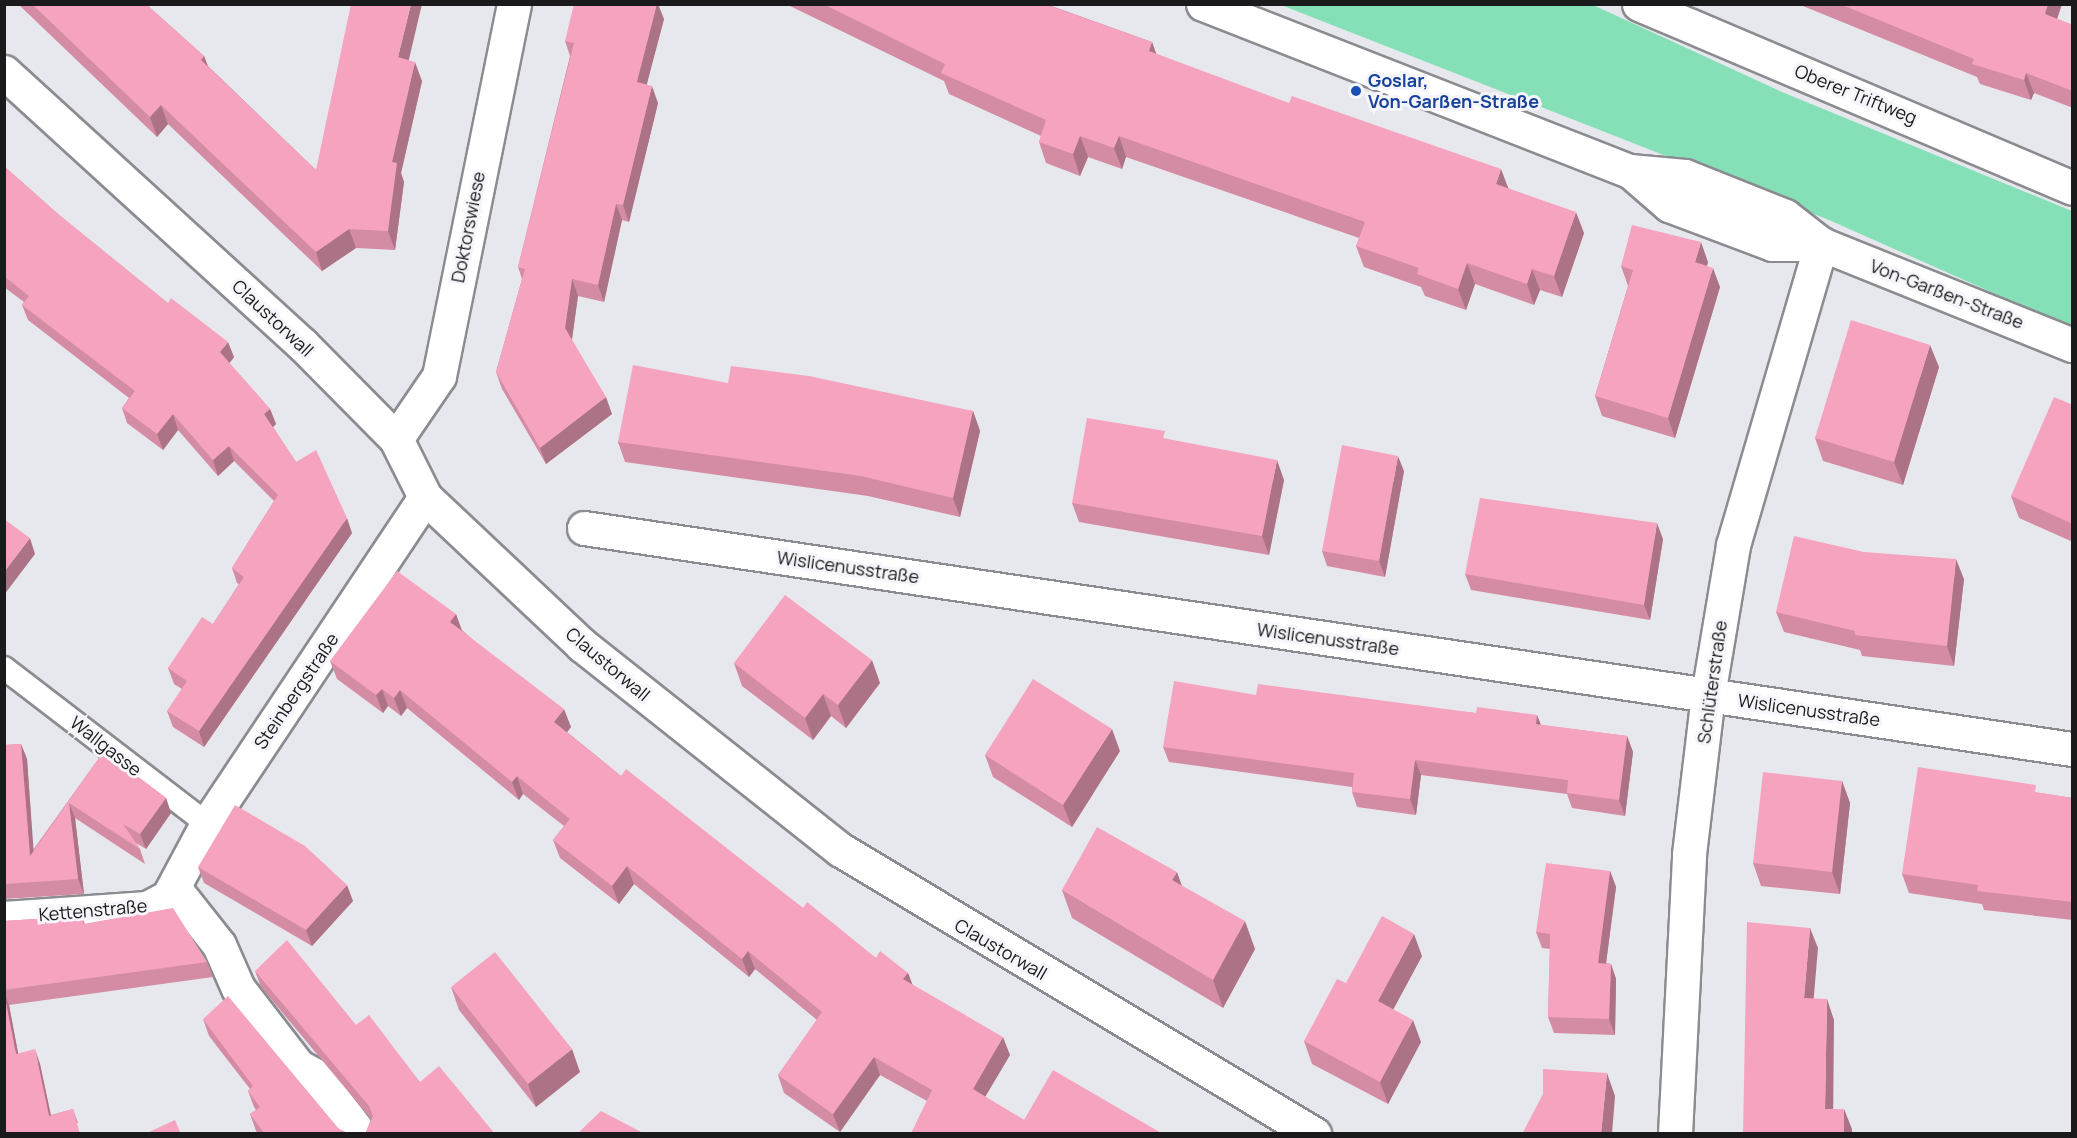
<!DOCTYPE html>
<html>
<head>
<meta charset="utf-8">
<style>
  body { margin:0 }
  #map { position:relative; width:2077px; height:1138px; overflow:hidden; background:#e7e8ed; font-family:Manrope,sans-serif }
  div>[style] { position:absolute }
  .green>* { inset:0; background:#85e0b7 }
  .roads { filter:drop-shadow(2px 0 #8b8c91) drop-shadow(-2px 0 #8b8c91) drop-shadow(0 2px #8b8c91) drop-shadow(0 -2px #8b8c91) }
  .service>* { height:22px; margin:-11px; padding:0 11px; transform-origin:11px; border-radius:11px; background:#fff }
  .minor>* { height:33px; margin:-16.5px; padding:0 16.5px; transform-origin:16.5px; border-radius:16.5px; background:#fff }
  .primary>* { height:33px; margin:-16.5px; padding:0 16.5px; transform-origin:16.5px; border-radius:16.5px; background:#fff }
  .wall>* { inset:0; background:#d48ca5 }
  .shaded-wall>* { inset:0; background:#ac7286 }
  .building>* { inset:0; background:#f6a3c0 }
  .dots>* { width:16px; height:16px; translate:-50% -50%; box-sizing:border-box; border:3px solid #f5f5fb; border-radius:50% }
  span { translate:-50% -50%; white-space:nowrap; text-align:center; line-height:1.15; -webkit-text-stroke:6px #f5f5fb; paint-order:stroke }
  .transit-label { font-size:18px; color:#164399; font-weight:700 }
  .left { translate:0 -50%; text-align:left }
  .street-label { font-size:18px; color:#1a1a1c }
  .frame { position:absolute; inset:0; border:6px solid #1a1a1c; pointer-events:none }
</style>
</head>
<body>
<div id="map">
  <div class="green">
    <div style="clip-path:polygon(1281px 5px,1593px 5px,1782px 92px,2072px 211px,2072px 328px,1829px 220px)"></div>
  </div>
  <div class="roads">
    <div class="service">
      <div style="left:4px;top:668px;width:256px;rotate:37.5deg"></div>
    </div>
    <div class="minor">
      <div style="left:1639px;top:4px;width:470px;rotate:23deg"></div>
      <div style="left:4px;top:72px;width:403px;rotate:42.4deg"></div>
      <div style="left:302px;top:344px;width:134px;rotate:45.3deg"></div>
      <div style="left:396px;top:439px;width:65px;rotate:63.4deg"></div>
      <div style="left:425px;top:497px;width:216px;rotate:43.3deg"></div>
      <div style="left:582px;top:645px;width:330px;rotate:38.4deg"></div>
      <div style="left:841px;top:850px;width:552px;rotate:30.98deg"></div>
      <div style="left:396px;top:439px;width:76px;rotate:-55.7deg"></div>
      <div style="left:439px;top:376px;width:379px;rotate:-78.6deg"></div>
      <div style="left:584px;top:528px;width:1504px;rotate:8.45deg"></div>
      <div style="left:174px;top:888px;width:73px;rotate:51.7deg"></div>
      <div style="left:219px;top:945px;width:47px;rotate:66.2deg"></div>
      <div style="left:238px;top:988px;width:98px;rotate:52.4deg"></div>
      <div style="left:298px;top:1066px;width:21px;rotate:29deg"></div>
      <div style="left:316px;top:1076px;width:73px;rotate:52.8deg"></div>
      <div style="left:4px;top:918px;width:143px;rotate:-4deg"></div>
      <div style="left:147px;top:908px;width:24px;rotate:-28deg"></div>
      <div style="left:168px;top:897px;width:83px;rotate:-61.9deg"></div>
      <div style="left:207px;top:824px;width:393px;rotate:-56.3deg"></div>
      <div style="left:1675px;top:1134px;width:280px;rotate:-87.1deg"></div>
      <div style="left:1689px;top:854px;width:160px;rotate:-83.2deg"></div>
      <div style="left:1708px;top:695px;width:152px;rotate:-80.5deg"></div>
      <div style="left:1733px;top:545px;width:314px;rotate:-73.7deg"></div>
    </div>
    <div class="primary">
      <div style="left:1203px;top:4px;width:458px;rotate:21.4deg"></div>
      <div style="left:1630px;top:171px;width:55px;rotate:5.2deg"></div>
      <div style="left:1685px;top:176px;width:108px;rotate:21.8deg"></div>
      <div style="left:1785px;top:216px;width:46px;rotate:37.9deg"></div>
      <div style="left:1821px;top:244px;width:271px;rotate:21.9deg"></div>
      <div style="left:1630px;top:171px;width:52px;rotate:41.1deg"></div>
      <div style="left:1669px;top:205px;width:110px;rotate:20.7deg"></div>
      <div style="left:1772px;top:244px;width:49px"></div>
    </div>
  </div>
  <div class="wall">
    <div style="clip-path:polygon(18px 4px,146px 4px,204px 56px,208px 66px,316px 170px,409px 60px,422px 81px,401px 173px,404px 182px,395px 250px,356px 248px,322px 271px,168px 124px,157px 137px)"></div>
    <div style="clip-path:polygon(786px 4px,1046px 4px,1152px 42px,1156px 54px,1508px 188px,1584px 233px,1562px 297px,1540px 290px,1534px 305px,1475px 284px,1466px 310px,1425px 296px,1421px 287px,1364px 267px,1356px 246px,1359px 238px,1126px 157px,1122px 169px,1088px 157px,1080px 176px,1046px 163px,1039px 142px,1041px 136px,949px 94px,944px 81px)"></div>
    <div style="clip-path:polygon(1798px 4px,2062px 4px,2057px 19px,2073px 25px,2073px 108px,2034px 93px,2031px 100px,1980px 84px,1977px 77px)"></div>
    <div style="clip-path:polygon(664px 19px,646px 85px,658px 103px,629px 222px,622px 220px,604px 302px,578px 296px,572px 340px,612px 414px,546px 464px,502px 389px,496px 372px,522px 279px,518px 267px,570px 56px,565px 41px)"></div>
    <div style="clip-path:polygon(4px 166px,58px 214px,234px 357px,229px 363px,270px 409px,276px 424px,273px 427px,296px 462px,352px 533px,204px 747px,173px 727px,167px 711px,182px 689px,174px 684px,168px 668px,213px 624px,239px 584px,237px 583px,232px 568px,274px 501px,234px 461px,218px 476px,178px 430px,163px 450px,127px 423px,122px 408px,129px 398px,28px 320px,22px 305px,24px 302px,4px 287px)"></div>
    <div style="clip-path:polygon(1708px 262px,1707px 266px,1720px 287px,1675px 438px,1602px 416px,1595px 396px,1628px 286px,1621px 266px)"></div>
    <div style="clip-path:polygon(1939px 367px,1903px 485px,1823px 461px,1815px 438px)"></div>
    <div style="clip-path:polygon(728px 383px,973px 411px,980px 431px,960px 517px,868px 496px,625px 462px,618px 442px)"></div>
    <div style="clip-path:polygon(2073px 405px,2073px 542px,2019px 518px,2011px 496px)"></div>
    <div style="clip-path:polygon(1404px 471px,1385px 577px,1327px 566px,1322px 551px)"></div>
    <div style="clip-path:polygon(1284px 480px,1269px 555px,1079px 522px,1072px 503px)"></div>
    <div style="clip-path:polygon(1663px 539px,1650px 620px,1471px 590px,1465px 574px)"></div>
    <div style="clip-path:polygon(1964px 579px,1954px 666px,1862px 656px,1860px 650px,1784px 632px,1776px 612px)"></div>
    <div style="clip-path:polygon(456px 614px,462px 630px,571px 727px,567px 732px,621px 776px,803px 908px,876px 958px,908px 973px,912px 985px,1010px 1055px,985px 1097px,1024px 1120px,1163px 1134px,911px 1134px,927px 1101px,880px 1075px,840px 1132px,784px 1093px,778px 1075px,817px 1020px,755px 969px,749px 977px,634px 884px,619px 904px,560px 858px,553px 840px,564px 826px,523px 794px,519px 800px,407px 708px,401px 716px,388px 706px,383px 713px,337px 679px,330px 661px)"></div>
    <div style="clip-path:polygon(734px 663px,880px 683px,846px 728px,831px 716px,813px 740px,742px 686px)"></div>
    <div style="clip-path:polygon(1256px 695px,1476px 713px,1537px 715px,1541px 725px,1627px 736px,1633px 752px,1625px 816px,1572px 808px,1567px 794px,1421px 775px,1416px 815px,1357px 807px,1352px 792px,1352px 787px,1169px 762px,1163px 747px)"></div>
    <div style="clip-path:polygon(21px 744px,27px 759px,33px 850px,104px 751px,166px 798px,171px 813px,146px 849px,136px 843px,140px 849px,145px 864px,75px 818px,84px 894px,4px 899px,4px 745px)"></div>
    <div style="clip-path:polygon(1120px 751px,1072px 827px,993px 777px,985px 755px)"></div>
    <div style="clip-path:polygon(1842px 781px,1850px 803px,1840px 894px,1761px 886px,1753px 863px)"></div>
    <div style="clip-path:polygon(2039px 793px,2073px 798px,2073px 920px,1984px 910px,1982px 904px,1909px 893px,1902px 874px)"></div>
    <div style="clip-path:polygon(198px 867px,353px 901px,312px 946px,204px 883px)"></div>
    <div style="clip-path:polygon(1610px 871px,1616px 887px,1606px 963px,1611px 964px,1616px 979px,1615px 1035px,1554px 1033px,1548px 1017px,1550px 949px,1542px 948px,1536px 932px)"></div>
    <div style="clip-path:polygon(1182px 886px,1255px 949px,1223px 1008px,1072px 918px,1062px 890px)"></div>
    <div style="clip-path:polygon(82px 916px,85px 924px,207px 962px,213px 977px,9px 1005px,18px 1053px,40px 1064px,51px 1115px,73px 1109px,78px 1123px,4px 1134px,4px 921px)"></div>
    <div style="clip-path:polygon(1422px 956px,1393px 1009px,1421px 1042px,1388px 1104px,1312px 1064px,1304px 1041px,1346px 983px)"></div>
    <div style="clip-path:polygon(255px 971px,356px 1025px,420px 1082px,366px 1132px,371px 1119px,261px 987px)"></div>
    <div style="clip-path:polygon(451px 987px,580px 1072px,536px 1107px,459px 1010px)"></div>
    <div style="clip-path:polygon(203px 1019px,339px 1129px,349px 1134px,258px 1134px,256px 1131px,250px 1114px,256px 1110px,254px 1107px,248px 1091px,250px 1089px,209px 1036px)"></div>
  </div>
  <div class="shaded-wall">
    <div style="clip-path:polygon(411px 4px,422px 4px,405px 76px,398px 57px)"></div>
    <div style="clip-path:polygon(649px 4px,658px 4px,664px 19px,643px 99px,637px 82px)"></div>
    <div style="clip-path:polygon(2048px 4px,2062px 4px,2052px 34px,2045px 14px)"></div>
    <div style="clip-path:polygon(1152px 42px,1160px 64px,1149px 51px)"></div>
    <div style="clip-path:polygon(204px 56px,211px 75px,201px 60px)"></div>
    <div style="clip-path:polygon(415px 62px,422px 81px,401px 173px,404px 182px,395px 250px,388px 231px,392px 162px)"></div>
    <div style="clip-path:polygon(2026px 73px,2034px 93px,2031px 100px,2024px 80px)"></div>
    <div style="clip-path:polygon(652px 86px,658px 103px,629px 222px,623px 205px)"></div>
    <div style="clip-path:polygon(161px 105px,168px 124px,157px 137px,150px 117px)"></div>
    <div style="clip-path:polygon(1080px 136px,1088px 157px,1080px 176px,1073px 154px)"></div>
    <div style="clip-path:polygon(1119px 136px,1126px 157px,1122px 169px,1114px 148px)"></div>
    <div style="clip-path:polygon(1501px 169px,1509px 190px,1496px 184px)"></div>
    <div style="clip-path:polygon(616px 204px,622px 220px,604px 302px,598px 285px)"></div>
    <div style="clip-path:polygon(1576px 212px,1584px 233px,1562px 297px,1554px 276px)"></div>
    <div style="clip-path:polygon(349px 229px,356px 248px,322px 271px,316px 252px)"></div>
    <div style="clip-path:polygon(1701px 242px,1708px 262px,1702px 282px,1695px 262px)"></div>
    <div style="clip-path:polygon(1467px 263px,1475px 284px,1466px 310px,1458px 289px)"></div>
    <div style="clip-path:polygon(1713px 268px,1720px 287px,1675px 438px,1668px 418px)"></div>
    <div style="clip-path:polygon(1532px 269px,1540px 290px,1534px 305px,1527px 284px)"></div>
    <div style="clip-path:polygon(572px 279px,578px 296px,571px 345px,565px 328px)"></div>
    <div style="clip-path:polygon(228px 342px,234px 357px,226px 368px,220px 352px)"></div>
    <div style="clip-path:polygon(1930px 345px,1939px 367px,1903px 485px,1894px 462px)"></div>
    <div style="clip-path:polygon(606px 397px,612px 414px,546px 464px,540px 448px)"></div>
    <div style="clip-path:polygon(270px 409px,276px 424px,270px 430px,264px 414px)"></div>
    <div style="clip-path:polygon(973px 411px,980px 431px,960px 517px,953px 498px)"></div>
    <div style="clip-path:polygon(173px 414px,178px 430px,163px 450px,157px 434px)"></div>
    <div style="clip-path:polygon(229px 446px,234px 461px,218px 476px,213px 460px)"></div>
    <div style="clip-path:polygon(1398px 456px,1404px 471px,1385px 577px,1379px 561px)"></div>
    <div style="clip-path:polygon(1277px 460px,1284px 480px,1269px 555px,1262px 536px)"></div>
    <div style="clip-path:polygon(347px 518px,352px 533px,204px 747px,199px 731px)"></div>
    <div style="clip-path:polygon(1657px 523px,1663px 539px,1650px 620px,1644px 605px)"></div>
    <div style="clip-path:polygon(30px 538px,35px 554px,4px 595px,4px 572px)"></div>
    <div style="clip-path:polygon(1956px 559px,1964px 579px,1954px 666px,1947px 646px)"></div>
    <div style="clip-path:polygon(456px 614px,462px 632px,450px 622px)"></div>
    <div style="clip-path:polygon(872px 660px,880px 683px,846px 728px,838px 705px)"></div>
    <div style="clip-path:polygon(382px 689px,388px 706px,383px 713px,376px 695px)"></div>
    <div style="clip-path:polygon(400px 690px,407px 708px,401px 716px,394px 698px)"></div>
    <div style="clip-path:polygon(823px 694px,831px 716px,813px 740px,805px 718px)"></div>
    <div style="clip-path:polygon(564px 709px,571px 727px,561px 740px,554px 722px)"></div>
    <div style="clip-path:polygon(1537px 715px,1543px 731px,1536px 724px)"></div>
    <div style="clip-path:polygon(1112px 729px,1120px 751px,1072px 827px,1063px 805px)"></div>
    <div style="clip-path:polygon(1627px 736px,1633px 752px,1625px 816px,1619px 800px)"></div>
    <div style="clip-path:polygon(21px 744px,27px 759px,35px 870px,30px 856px)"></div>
    <div style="clip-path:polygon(1415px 760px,1421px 775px,1416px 815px,1410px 799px)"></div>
    <div style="clip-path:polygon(517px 776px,523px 794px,519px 800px,512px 782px)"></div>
    <div style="clip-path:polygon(1842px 781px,1850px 803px,1840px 894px,1832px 872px)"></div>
    <div style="clip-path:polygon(166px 798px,171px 813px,146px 849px,140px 834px)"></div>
    <div style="clip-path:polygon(69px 803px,75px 818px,84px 894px,78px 879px)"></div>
    <div style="clip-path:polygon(627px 866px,634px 884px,619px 904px,612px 886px)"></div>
    <div style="clip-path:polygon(1610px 871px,1616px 887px,1604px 979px,1598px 963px)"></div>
    <div style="clip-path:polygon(1177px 872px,1187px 900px,1172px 880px)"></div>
    <div style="clip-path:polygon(347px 885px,353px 901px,312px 946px,306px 930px)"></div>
    <div style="clip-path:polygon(1245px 921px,1255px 949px,1223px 1008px,1213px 980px)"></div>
    <div style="clip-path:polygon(1810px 928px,1818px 948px,1812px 1018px,1804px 998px)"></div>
    <div style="clip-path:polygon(1414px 934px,1422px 956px,1386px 1023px,1378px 1001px)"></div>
    <div style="clip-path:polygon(748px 951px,755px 969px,749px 977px,742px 959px)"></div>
    <div style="clip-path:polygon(1611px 964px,1616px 979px,1615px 1035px,1609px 1019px)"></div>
    <div style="clip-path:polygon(908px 973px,915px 991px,903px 979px)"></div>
    <div style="clip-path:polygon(4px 992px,9px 1005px,21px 1069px,16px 1054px)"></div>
    <div style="clip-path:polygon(1827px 999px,1834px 1020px,1833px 1129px,1825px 1109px)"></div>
    <div style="clip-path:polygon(1413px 1020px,1421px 1042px,1388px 1104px,1380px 1082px)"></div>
    <div style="clip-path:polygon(1003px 1037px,1010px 1055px,979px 1107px,973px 1089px)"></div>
    <div style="clip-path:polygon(35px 1049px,40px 1064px,54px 1131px,49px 1116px)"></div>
    <div style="clip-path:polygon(572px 1049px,580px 1072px,536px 1107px,528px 1084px)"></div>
    <div style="clip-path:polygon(874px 1057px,880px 1075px,840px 1132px,833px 1114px)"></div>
    <div style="clip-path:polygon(1607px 1073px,1615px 1096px,1612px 1134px,1601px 1134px)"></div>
    <div style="clip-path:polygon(1844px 1109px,1852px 1129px,1852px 1134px,1844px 1134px)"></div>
  </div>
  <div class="building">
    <div style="clip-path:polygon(32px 4px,146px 4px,204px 56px,201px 60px,316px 170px,351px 4px,411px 4px,398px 57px,415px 62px,392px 162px,397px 163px,388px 231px,349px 229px,316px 252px,161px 105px,150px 117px)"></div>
    <div style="clip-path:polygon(574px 4px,657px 4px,637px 82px,652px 86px,623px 205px,616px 204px,598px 285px,572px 279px,565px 328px,606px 397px,540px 448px,496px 372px,525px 269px,518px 267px,574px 43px,565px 41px)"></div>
    <div style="clip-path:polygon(823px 4px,1044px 4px,1152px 42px,1149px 51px,1289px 103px,1292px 96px,1501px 169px,1496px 184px,1576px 212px,1554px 276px,1532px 269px,1527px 284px,1467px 263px,1458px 289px,1417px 274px,1419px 268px,1356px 246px,1365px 222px,1119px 136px,1114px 148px,1080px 136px,1073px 154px,1039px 142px,1046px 120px,941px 73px,945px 64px)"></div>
    <div style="clip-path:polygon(1840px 4px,2048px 4px,2045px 14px,2073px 25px,2073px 91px,2026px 73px,2024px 80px,1972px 64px,1974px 59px)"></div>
    <div style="clip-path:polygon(4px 166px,58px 214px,168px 303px,171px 298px,228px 342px,220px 352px,270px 409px,264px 414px,296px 462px,316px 450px,347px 518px,199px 731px,167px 711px,187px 681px,168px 668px,202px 617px,213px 624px,244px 577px,232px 568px,278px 495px,229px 446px,213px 460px,173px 414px,157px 434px,122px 408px,135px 391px,22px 305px,29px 296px,4px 276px)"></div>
    <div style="clip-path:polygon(1632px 225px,1701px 242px,1695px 262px,1713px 268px,1668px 418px,1595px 396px,1633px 270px,1621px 266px)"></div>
    <div style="clip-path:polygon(1851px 320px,1930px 345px,1894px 462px,1815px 438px)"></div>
    <div style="clip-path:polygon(633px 365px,728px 383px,731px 366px,809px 376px,973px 411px,953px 498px,861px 476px,618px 442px)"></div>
    <div style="clip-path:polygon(2054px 397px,2073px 405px,2073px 524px,2011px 496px)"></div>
    <div style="clip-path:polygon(1087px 418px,1165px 431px,1163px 438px,1277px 460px,1262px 536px,1072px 503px)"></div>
    <div style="clip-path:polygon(1342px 445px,1398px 456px,1379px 561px,1322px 551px)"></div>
    <div style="clip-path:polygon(1480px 498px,1657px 523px,1644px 605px,1465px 574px)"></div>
    <div style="clip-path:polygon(4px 519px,30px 538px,4px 572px)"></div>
    <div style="clip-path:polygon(1794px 536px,1864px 552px,1956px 559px,1947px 646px,1855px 635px,1855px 631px,1776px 612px)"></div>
    <div style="clip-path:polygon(397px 571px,456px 614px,450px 622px,564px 709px,554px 722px,621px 776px,626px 769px,803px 908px,807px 902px,876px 958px,880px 951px,908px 973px,903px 979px,1003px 1037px,973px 1089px,1024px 1120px,1053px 1070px,1163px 1134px,911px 1134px,932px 1090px,874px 1057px,833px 1114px,778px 1075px,822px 1012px,748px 951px,742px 959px,627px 866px,612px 886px,553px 840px,570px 819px,517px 776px,512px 782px,400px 690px,394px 698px,382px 689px,376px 695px,330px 661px)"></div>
    <div style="clip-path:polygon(785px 595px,872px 660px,838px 705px,823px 694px,805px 718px,734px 663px)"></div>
    <div style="clip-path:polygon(1033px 679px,1112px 729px,1063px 805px,985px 755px)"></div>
    <div style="clip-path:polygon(1174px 681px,1256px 695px,1258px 684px,1476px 713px,1477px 707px,1537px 715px,1536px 724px,1627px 736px,1619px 800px,1567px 793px,1568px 780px,1415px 760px,1410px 799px,1352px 792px,1354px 773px,1163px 747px)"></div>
    <div style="clip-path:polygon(21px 744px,30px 856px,104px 751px,166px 798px,140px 834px,123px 824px,140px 849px,69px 803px,78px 879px,4px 884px,4px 745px)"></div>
    <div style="clip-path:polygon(1918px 767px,2036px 785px,2035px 792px,2073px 798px,2073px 902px,1977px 891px,1978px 885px,1902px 874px)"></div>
    <div style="clip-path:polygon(1763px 772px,1842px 781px,1832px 872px,1753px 863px)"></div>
    <div style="clip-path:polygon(235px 805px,305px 846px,347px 885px,306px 930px,198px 867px)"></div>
    <div style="clip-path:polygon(1097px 827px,1177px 872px,1172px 880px,1245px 921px,1213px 980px,1062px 890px)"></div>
    <div style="clip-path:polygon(1546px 863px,1610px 871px,1598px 963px,1611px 964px,1609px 1019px,1548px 1017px,1550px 934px,1536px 932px)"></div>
    <div style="clip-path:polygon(173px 908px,207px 962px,4px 990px,4px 921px,82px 916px,83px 924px)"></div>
    <div style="clip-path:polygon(1382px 916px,1414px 934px,1378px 1001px,1413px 1020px,1380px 1082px,1304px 1041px,1337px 979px,1346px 983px)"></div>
    <div style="clip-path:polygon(1747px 922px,1810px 928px,1804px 998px,1827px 999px,1825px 1109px,1844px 1109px,1844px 1134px,1743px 1134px)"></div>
    <div style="clip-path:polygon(287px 940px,356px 1025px,369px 1015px,420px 1082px,439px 1066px,495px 1134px,362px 1134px,366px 1132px,373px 1116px,369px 1106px,255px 971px)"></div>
    <div style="clip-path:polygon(495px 952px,572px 1049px,528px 1084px,451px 987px)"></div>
    <div style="clip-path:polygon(4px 993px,16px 1054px,35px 1049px,49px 1116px,73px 1109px,80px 1134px,4px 1134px)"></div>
    <div style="clip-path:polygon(228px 996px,339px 1129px,349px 1134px,265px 1134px,250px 1114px,260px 1107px,248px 1091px,253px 1086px,203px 1019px)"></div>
    <div style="clip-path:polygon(1543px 1069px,1607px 1073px,1601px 1134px,1522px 1134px,1543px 1094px)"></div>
    <div style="clip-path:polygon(601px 1111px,645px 1134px,577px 1134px)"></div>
    <div style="clip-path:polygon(175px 1120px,181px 1134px,147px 1133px)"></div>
  </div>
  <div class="dots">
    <div style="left:1356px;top:91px;background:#1a4fb4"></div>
  </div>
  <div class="transit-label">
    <span class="left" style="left:1368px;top:91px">Goslar,<br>Von-Garßen-Straße</span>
  </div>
  <div class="street-label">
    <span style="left:1856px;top:94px;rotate:22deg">Oberer Triftweg</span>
    <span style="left:468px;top:227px;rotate:-79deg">Doktorswiese</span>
    <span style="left:1947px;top:294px;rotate:21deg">Von-Garßen-Straße</span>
    <span style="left:273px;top:318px;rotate:43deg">Claustorwall</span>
    <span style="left:848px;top:567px;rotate:8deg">Wislicenusstraße</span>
    <span style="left:1328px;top:639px;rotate:8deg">Wislicenusstraße</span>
    <span style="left:608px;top:664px;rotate:40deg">Claustorwall</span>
    <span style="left:1712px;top:682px;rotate:-82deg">Schlüterstraße</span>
    <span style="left:296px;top:691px;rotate:-56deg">Steinbergstraße</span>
    <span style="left:1809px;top:710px;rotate:8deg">Wislicenusstraße</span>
    <span style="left:106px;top:746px;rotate:38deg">Wallgasse</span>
    <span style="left:93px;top:910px;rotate:-5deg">Kettenstraße</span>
    <span style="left:1001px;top:949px;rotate:30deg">Claustorwall</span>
  </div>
  <div class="frame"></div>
</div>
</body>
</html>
